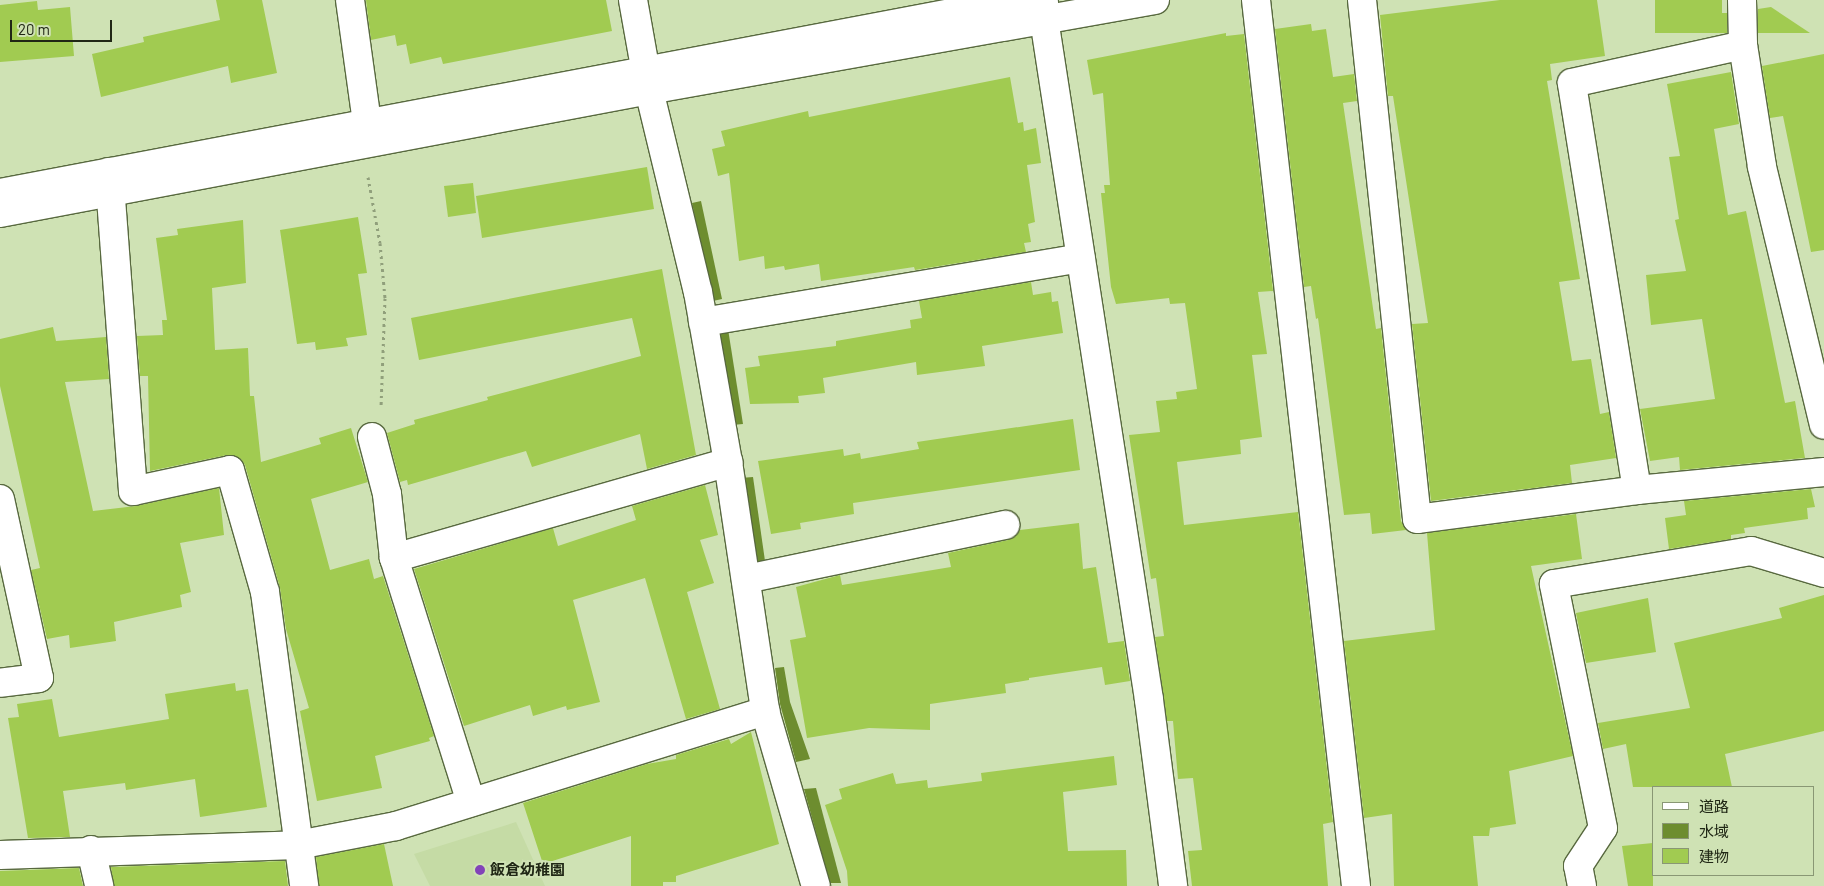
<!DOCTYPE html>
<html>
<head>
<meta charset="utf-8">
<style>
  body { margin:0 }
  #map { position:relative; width:1824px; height:886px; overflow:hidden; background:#cfe2b4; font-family:Barlow,"Noto Sans JP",sans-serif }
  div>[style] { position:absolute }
  .built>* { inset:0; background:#c5dba5 }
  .water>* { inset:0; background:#6d8d2f }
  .building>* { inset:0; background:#a1cb51 }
  .path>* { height:3px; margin-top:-1.5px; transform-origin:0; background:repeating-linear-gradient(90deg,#909f7b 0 2.5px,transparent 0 6.5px) }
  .roads { filter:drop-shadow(1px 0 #58693f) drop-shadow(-1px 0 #58693f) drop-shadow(0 1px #58693f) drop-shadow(0 -1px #58693f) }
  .minor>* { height:28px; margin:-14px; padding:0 14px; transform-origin:14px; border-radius:14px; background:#fff }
  .tertiary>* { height:28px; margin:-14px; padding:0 14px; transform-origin:14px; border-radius:14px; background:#fff }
  .dots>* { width:14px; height:14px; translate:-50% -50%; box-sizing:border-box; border:2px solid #cfe2b4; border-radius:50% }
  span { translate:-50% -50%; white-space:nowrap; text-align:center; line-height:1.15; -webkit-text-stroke:4px #cfe2b4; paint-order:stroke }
  .poi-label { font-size:15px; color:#202715; font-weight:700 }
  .left { translate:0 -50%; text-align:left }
  .legend { position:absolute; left:1652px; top:786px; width:162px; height:90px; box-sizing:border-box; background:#cfe2b4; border:1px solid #899774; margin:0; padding:6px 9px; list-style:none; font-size:15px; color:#202715 }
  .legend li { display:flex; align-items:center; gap:10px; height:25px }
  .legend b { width:25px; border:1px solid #899774 }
  .scale { position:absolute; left:10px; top:20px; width:102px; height:22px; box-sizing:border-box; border:2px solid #202715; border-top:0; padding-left:6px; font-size:15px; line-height:18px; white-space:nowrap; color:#202715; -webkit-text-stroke:4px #cfe2b4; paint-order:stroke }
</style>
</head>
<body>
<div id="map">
  <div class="built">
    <div style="clip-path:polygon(516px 822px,545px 886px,430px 886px,414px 854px)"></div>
  </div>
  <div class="water">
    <div style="clip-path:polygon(701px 201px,722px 299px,713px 301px,692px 203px)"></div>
    <div style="clip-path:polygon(728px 329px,743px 424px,732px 425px,717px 331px)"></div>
    <div style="clip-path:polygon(753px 477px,765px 561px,752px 563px,740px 478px)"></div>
    <div style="clip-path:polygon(784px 667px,790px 702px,810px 759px,796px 762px,780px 704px,775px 668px)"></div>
    <div style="clip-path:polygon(816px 788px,841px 883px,830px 883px,804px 789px)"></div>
  </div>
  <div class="building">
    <div style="clip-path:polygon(216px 0,262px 0,277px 73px,231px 83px,228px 66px,101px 97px,92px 54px,144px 42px,143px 37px,220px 20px)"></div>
    <div style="clip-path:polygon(366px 0,606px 0,612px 31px,443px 64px,441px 57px,410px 64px,406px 44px,397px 46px,395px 35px,371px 40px)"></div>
    <div style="clip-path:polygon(1500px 0,1597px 0,1605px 56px,1550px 64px,1552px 80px,1547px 81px,1580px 279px,1559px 282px,1572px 361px,1591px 359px,1600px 414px,1609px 412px,1616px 458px,1570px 465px,1572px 483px,1431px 501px,1412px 324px,1428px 323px,1393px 96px,1388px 96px,1380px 15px)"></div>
    <div style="clip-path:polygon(1655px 0,1722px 0,1722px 13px,1727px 13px,1727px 33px,1655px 33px)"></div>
    <div style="clip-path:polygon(37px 1px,38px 10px,70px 7px,74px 56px,0 62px,0 5px)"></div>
    <div style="clip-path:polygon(1771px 7px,1810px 33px,1758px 33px,1758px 9px)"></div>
    <div style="clip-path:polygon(1311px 24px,1312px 31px,1326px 29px,1333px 77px,1354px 74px,1357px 101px,1343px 103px,1376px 329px,1381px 328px,1401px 521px,1406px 530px,1372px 534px,1370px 513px,1344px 515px,1318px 318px,1316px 319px,1311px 286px,1304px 287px,1275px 29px)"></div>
    <div style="clip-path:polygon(1226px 33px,1226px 36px,1244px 34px,1273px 291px,1258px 292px,1267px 354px,1252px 355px,1262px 437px,1240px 440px,1241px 454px,1177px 462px,1184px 525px,1298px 512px,1333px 822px,1323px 824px,1328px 886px,1192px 886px,1188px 851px,1202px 850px,1193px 778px,1178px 779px,1173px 721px,1167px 721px,1155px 637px,1164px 636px,1156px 578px,1151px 579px,1129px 435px,1160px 432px,1156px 401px,1177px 399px,1176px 392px,1197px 389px,1185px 303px,1170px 304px,1169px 298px,1116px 304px,1111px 287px,1101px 193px,1105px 193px,1104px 185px,1110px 185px,1103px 93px,1093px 95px,1087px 60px)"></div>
    <div style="clip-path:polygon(1824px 54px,1824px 250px,1811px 252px,1783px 116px,1770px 118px,1762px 66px)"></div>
    <div style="clip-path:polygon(1731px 72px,1739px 124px,1714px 129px,1728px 215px,1746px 211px,1785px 403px,1795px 401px,1805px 458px,1680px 470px,1679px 457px,1650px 461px,1640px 409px,1715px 399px,1702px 319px,1651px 325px,1646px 275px,1686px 271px,1675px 220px,1679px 219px,1669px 157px,1680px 156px,1667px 84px)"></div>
    <div style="clip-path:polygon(1010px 77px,1018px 123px,1023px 122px,1024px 131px,1036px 128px,1041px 163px,1027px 165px,1035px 222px,1028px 224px,1031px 242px,1024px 243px,1026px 252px,915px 270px,914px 267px,821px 281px,819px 264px,785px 270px,784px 266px,765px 269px,764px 256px,739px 261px,729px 173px,718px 176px,712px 149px,725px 146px,721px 131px,808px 111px,809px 117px)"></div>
    <div style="clip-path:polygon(647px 167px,654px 209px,482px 238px,476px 196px)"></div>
    <div style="clip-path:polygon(473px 183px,476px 213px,448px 217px,444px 186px)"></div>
    <div style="clip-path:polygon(358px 217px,367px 273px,358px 274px,367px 335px,346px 338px,348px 346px,316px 350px,315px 342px,297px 344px,280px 230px)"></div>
    <div style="clip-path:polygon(243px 220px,246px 283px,212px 288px,215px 350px,248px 348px,250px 396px,254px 396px,261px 462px,321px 444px,319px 438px,351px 428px,368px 482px,311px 499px,330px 570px,369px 559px,374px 579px,383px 576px,434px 736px,429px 738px,430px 741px,375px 756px,382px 788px,317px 801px,300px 711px,309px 708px,286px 629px,280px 588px,245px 465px,241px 459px,227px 455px,150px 471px,148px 376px,140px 376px,137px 336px,163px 335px,162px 320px,167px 320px,156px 238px,178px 235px,177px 229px)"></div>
    <div style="clip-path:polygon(662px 269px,696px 455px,647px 469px,640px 434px,532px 467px,526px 451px,408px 485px,407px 480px,400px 482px,387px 433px,415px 424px,414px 420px,488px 400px,487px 397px,641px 356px,632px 318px,419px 360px,411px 318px)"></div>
    <div style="clip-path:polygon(1031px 282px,1033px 295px,1051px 292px,1052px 302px,1058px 301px,1063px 333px,982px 346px,985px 366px,917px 375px,916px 362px,823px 378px,825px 393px,798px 396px,799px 403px,750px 404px,745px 368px,760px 366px,758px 356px,836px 346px,836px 341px,911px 328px,910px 320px,922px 318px,919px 301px)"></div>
    <div style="clip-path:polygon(53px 327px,56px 341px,106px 337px,109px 379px,65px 382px,93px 511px,136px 506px,219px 488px,224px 535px,180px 543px,191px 592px,180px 595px,182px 607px,114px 622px,116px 641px,70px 648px,69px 635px,47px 639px,31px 570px,40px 568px,0 386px,0 339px)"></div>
    <div style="clip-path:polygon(1073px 419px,1080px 470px,853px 503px,854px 514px,800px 523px,801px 529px,771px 534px,758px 461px,843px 449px,844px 456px,860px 453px,861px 459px,919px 449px,917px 442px)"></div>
    <div style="clip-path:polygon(705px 485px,718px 535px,700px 540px,714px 583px,687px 592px,720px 709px,686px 719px,645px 578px,573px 600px,600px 702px,567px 710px,566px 706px,533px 716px,530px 705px,464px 726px,414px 569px,553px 528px,558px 546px,636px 520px,632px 506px)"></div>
    <div style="clip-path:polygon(1811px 489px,1815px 507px,1807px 508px,1808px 519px,1744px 528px,1745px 533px,1731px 535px,1731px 539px,1669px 549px,1665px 518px,1686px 515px,1684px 501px)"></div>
    <div style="clip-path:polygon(1576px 514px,1582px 559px,1531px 566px,1573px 756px,1509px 771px,1516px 824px,1490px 828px,1489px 836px,1473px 836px,1478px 886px,1394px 886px,1392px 814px,1364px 818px,1344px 641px,1435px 630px,1427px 533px)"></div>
    <div style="clip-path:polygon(1079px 523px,1083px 569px,1096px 567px,1108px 643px,1124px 641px,1130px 681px,1105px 685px,1102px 667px,1029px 678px,1029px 680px,1005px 684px,1006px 693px,930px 704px,930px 730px,869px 728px,807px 738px,790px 640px,806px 637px,796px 587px,840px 575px,842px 585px,951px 567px,948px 553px,1008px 540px,1020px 530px)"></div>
    <div style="clip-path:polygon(1824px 595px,1824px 731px,1725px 754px,1732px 787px,1633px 787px,1626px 744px,1603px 749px,1598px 723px,1690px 708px,1674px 643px,1782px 618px,1779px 608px)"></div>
    <div style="clip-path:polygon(1648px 598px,1656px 652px,1586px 663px,1576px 613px)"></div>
    <div style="clip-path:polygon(235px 683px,236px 691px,248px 689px,267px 807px,200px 817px,195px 779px,126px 790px,125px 783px,63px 791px,70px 837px,28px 838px,8px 718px,19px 717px,17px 704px,52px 699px,59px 737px,169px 719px,165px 694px)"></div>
    <div style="clip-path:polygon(751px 732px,779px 844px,676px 876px,676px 882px,663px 882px,663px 886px,631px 886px,631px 836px,543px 864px,523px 803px,647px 764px,676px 759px,676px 755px,729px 739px,731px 744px)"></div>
    <div style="clip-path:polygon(1114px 756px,1117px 785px,1063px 792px,1068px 851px,1126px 850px,1127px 886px,848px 886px,847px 871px,825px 805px,842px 799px,839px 789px,893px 773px,896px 784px,927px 780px,928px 788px,982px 781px,981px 773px)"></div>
    <div style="clip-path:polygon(1653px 843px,1653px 886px,1628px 886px,1622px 846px)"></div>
    <div style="clip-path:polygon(384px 844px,393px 886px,319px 886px,316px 857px)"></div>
    <div style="clip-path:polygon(285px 861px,288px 886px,114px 886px,111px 867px)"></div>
    <div style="clip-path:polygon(79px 868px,83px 886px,0 886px,0 871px)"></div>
  </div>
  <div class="path">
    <div style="left:368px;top:177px;width:67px;rotate:79.7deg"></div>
    <div style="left:380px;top:243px;width:55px;rotate:84.8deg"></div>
    <div style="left:385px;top:298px;width:109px;rotate:92.1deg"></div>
  </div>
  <div class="roads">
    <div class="minor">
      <div style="left:350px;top:0;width:124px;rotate:82.1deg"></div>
      <div style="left:633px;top:0;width:91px;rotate:79.9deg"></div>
      <div style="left:649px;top:90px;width:208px;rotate:76.4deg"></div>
      <div style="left:698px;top:292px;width:173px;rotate:80deg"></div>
      <div style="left:728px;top:462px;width:252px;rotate:81.5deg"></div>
      <div style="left:765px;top:711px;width:182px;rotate:73.8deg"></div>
      <div style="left:1256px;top:0;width:892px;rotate:83.56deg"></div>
      <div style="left:1362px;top:0;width:522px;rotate:83.95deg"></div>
      <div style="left:1417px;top:519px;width:222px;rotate:-7.5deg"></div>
      <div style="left:1637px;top:490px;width:188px;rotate:-5.5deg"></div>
      <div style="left:1742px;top:0;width:45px;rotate:88.7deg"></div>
      <div style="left:1743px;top:45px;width:123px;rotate:81.1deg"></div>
      <div style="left:1762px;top:167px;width:265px;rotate:76.5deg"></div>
      <div style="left:109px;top:172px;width:320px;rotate:85.7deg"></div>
      <div style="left:133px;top:491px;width:99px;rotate:-12.2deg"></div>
      <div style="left:230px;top:470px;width:127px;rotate:74deg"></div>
      <div style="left:265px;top:592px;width:297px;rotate:82.4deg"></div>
      <div style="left:703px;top:322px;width:383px;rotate:-9.6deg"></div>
      <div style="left:372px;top:437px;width:59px;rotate:75.3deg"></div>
      <div style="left:387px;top:494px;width:64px;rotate:83.8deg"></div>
      <div style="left:394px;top:558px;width:256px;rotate:72.5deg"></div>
      <div style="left:1637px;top:490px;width:412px;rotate:-99.1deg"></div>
      <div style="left:1572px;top:83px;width:175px;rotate:-12.5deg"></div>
      <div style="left:0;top:499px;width:183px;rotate:77.7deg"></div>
      <div style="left:39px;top:678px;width:39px;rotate:173deg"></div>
      <div style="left:394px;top:558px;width:348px;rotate:-16deg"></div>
      <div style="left:746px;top:579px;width:265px;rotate:-11.8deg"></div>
      <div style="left:91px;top:850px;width:37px;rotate:77deg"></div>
      <div style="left:0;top:855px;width:298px;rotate:-1.9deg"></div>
      <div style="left:298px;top:845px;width:100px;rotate:-11deg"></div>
      <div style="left:396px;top:826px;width:387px;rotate:-17.3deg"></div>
      <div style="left:1582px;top:886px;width:20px;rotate:-101deg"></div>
      <div style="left:1578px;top:866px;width:45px;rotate:-56.7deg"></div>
      <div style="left:1603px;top:828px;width:249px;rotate:-101.4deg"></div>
      <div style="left:1554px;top:584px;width:200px;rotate:-9.5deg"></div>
      <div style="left:1751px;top:551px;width:76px;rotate:16.8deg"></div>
    </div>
    <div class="tertiary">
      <div style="left:1044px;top:2px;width:17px;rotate:90deg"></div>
      <div style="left:1044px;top:19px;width:689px;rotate:81.23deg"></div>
      <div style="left:1149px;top:700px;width:188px;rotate:82.6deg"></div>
      <div style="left:0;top:193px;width:1037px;rotate:-10.72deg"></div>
      <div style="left:0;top:213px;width:661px;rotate:-10.73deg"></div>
      <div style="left:649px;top:90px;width:514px;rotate:-10.09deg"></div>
    </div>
  </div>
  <div class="dots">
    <div style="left:480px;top:870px;background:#8243b8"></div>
  </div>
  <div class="poi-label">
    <span class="left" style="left:490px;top:870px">飯倉幼稚園</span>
  </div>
  <ul class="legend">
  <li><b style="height:6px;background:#fff"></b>道路</li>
  <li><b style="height:14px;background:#6d8d2f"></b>水域</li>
  <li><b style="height:14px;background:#a1cb51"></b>建物</li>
  </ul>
  <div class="scale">20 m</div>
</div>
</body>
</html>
